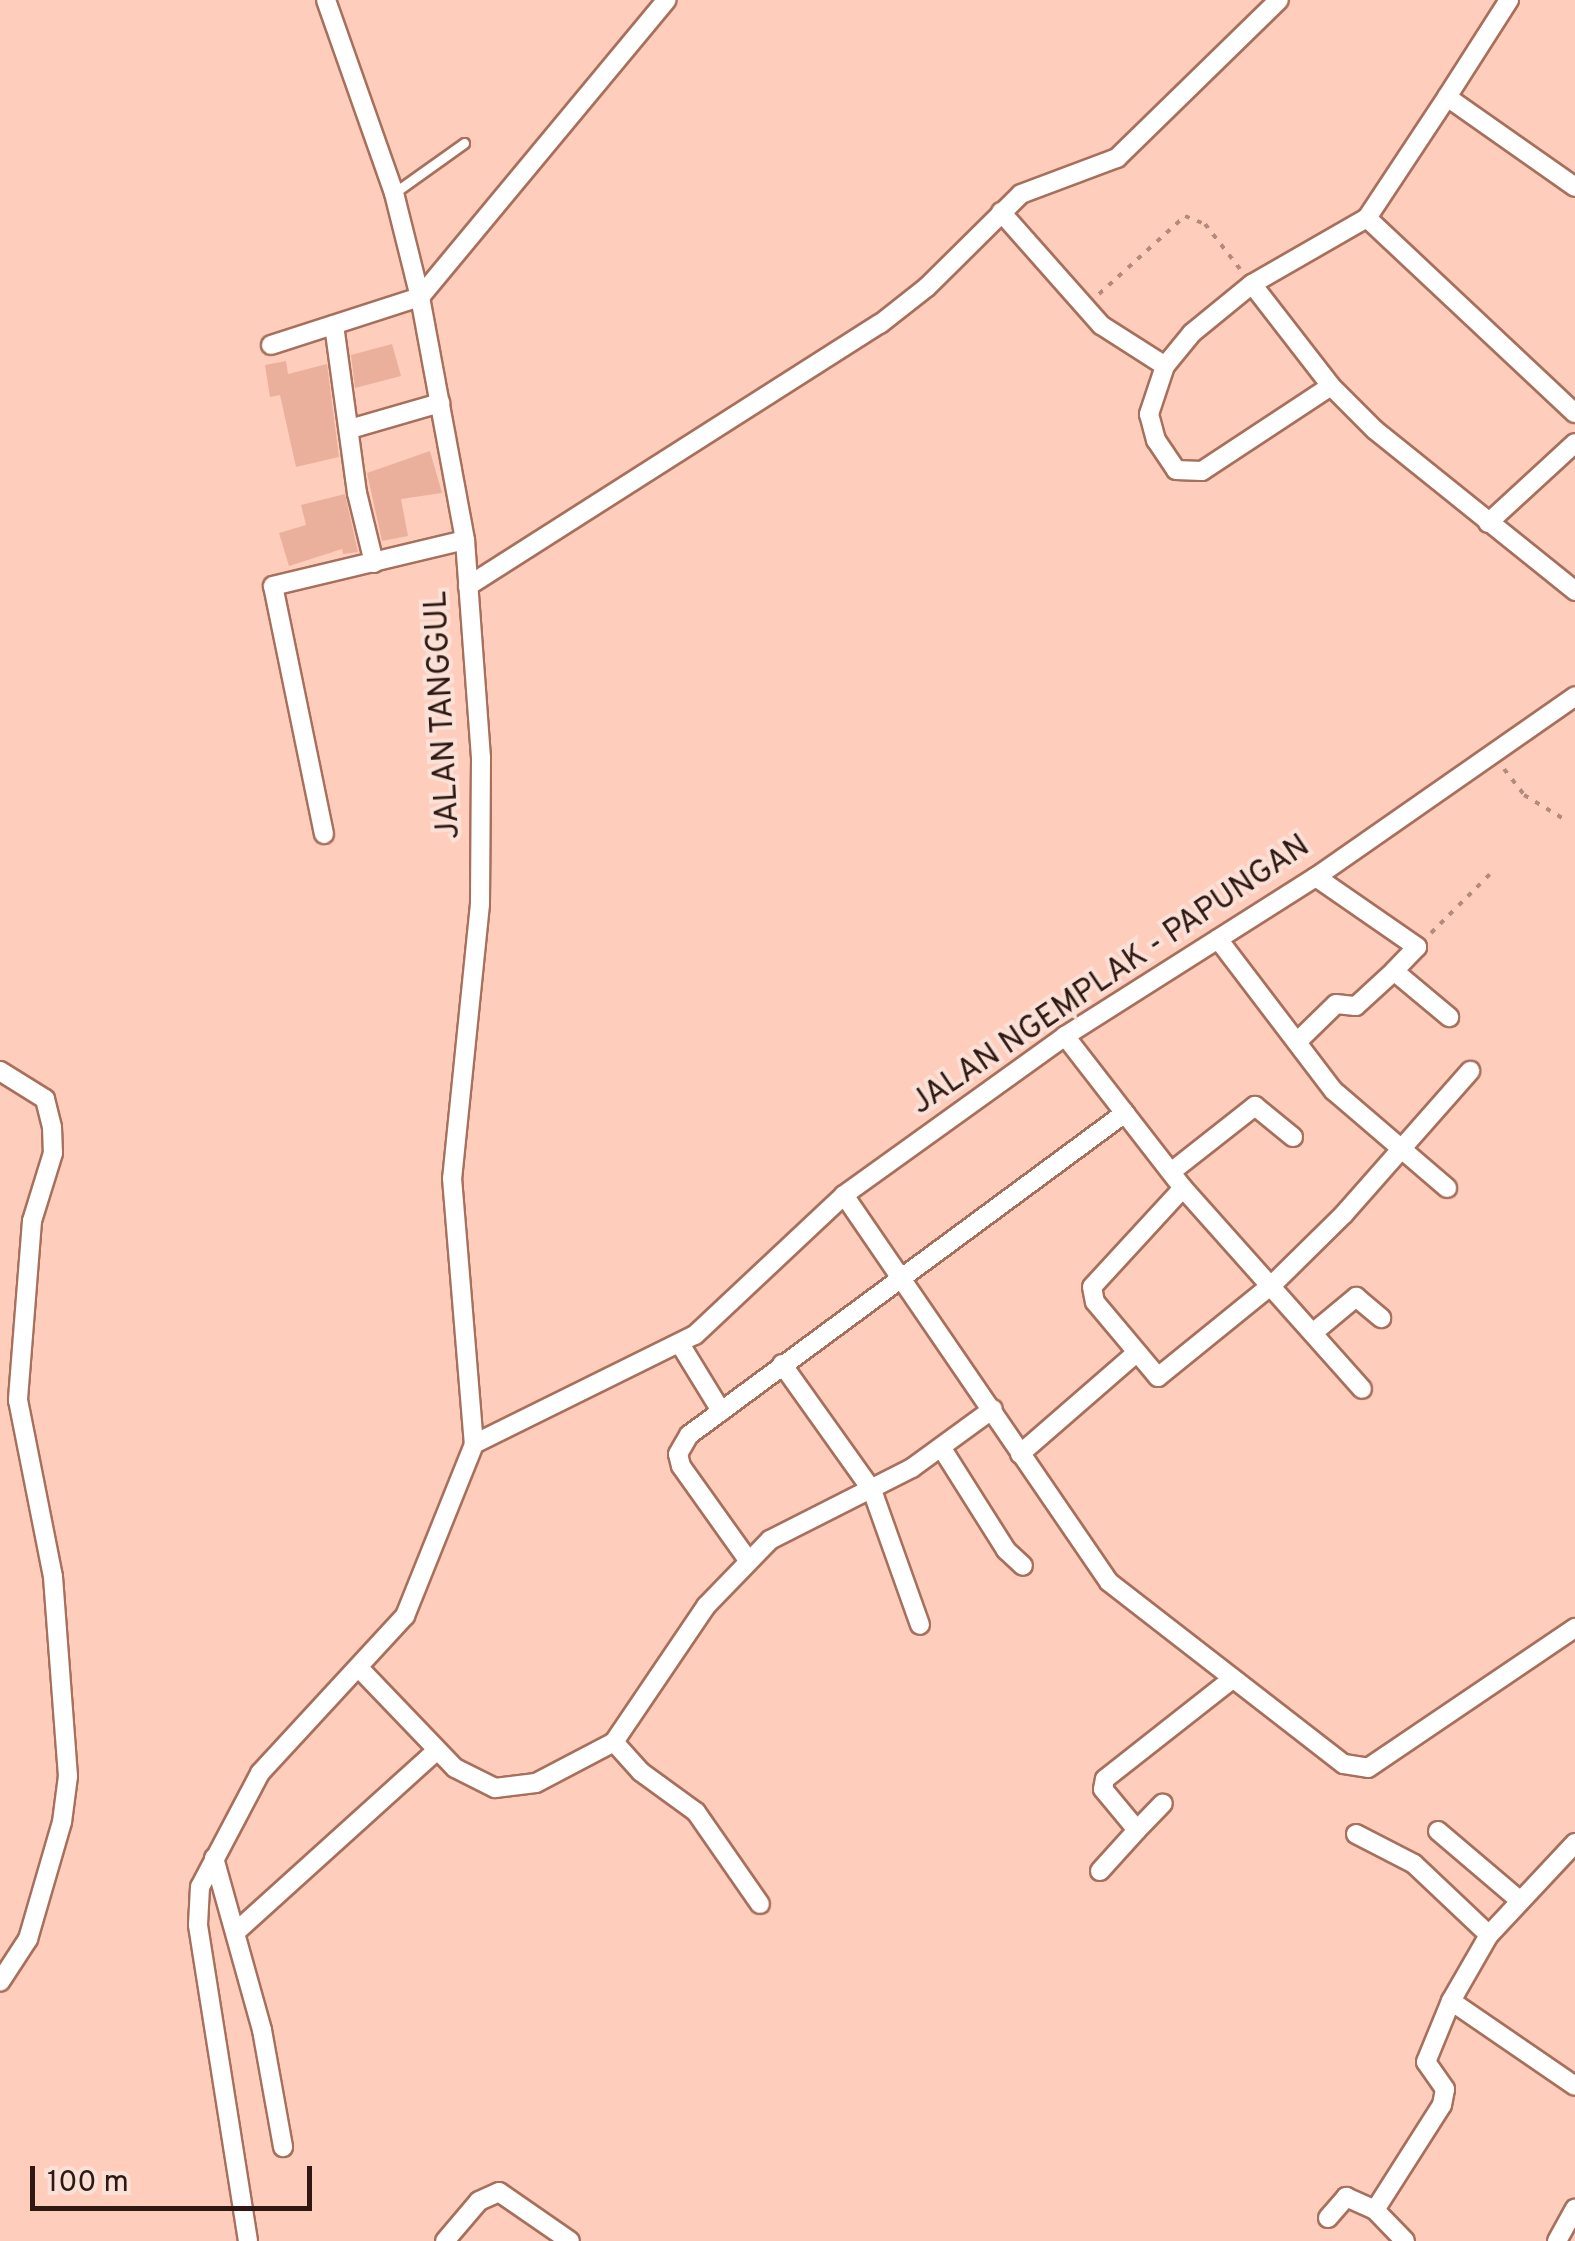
<!DOCTYPE html>
<html>
<head>
<meta charset="utf-8">
<style>
  body { margin:0 }
  #map { position:relative; width:1575px; height:2241px; overflow:hidden; background:#fecdbc; font-family:Overpass,sans-serif }
  div>[style] { position:absolute }
  .building>* { inset:0; background:#ebb09c }
  .path>* { height:4px; margin-top:-2px; transform-origin:0; background:repeating-linear-gradient(90deg,#b28b7d 0 5px,transparent 0 13px) }
  .roads { filter:drop-shadow(2px 0 #a7705d) drop-shadow(-2px 0 #a7705d) drop-shadow(0 2px #a7705d) drop-shadow(0 -2px #a7705d) }
  .lane>* { height:9px; margin:-4.5px; padding:0 4.5px; transform-origin:4.5px; border-radius:4.5px; background:#fff }
  .street>* { height:18px; margin:-9px; padding:0 9px; transform-origin:9px; border-radius:9px; background:#fff }
  span { translate:-50% -50%; white-space:nowrap; text-align:center; line-height:1.15; -webkit-text-stroke:8px #fae1d8; paint-order:stroke }
  .street-label { font-size:32px; color:#2e1811 }
  .scale { position:absolute; left:30px; top:2166px; width:282px; height:45px; box-sizing:border-box; border:5px solid #2e1811; border-top:0; padding-left:12px; font-size:30px; line-height:35px; white-space:nowrap; color:#2e1811; -webkit-text-stroke:8px #fae1d8; paint-order:stroke }
</style>
</head>
<body>
<div id="map">
  <div class="building">
    <div style="clip-path:polygon(392px 344px,401px 376px,355px 388px,351px 355px)"></div>
    <div style="clip-path:polygon(286px 361px,288px 374px,327px 364px,339px 457px,296px 467px,280px 395px,270px 397px,265px 365px)"></div>
    <div style="clip-path:polygon(430px 451px,442px 493px,401px 499px,408px 536px,382px 541px,367px 473px)"></div>
    <div style="clip-path:polygon(345px 494px,358px 552px,343px 554px,342px 549px,289px 566px,279px 533px,306px 525px,301px 505px)"></div>
  </div>
  <div class="path">
    <div style="left:1099px;top:294px;width:116px;rotate:-42.2deg"></div>
    <div style="left:1185px;top:216px;width:22px;rotate:22deg"></div>
    <div style="left:1205px;top:224px;width:57px;rotate:52.1deg"></div>
    <div style="left:1504px;top:769px;width:33px;rotate:52deg"></div>
    <div style="left:1524px;top:795px;width:47px;rotate:31deg"></div>
    <div style="left:1431px;top:933px;width:83px;rotate:-45deg"></div>
  </div>
  <div class="roads">
    <div class="lane">
      <div style="left:394px;top:193px;width:86px;rotate:-35.5deg"></div>
    </div>
    <div class="street">
      <div style="left:326px;top:0;width:205px;rotate:70.6deg"></div>
      <div style="left:394px;top:193px;width:107px;rotate:76deg"></div>
      <div style="left:420px;top:297px;width:247px;rotate:79.5deg"></div>
      <div style="left:465px;top:540px;width:219px;rotate:85.8deg"></div>
      <div style="left:481px;top:758px;width:146px;rotate:90.4deg"></div>
      <div style="left:480px;top:904px;width:275px;rotate:95.8deg"></div>
      <div style="left:452px;top:1178px;width:267px;rotate:85.3deg"></div>
      <div style="left:1509px;top:0;width:115px;rotate:122.6deg"></div>
      <div style="left:1447px;top:97px;width:156px;rotate:35.1deg"></div>
      <div style="left:1001px;top:212px;width:151px;rotate:48.5deg"></div>
      <div style="left:1101px;top:325px;width:76px;rotate:32.6deg"></div>
      <div style="left:1165px;top:366px;width:51px;rotate:108.4deg"></div>
      <div style="left:1149px;top:414px;width:27px;rotate:75deg"></div>
      <div style="left:1156px;top:440px;width:36px;rotate:56deg"></div>
      <div style="left:1176px;top:470px;width:26px;rotate:2deg"></div>
      <div style="left:1202px;top:471px;width:154px;rotate:-33.4deg"></div>
      <div style="left:1367px;top:218px;width:285px;rotate:43.2deg"></div>
      <div style="left:1252px;top:284px;width:133px;rotate:-29.9deg"></div>
      <div style="left:1367px;top:218px;width:145px;rotate:-56.5deg"></div>
      <div style="left:334px;top:325px;width:170px;rotate:82.2deg"></div>
      <div style="left:357px;top:493px;width:72px;rotate:76.3deg"></div>
      <div style="left:271px;top:345px;width:157px;rotate:-17.9deg"></div>
      <div style="left:420px;top:297px;width:386px;rotate:-50.3deg"></div>
      <div style="left:1165px;top:366px;width:43px;rotate:-50.7deg"></div>
      <div style="left:1192px;top:333px;width:77px;rotate:-39.2deg"></div>
      <div style="left:1252px;top:284px;width:129px;rotate:52.2deg"></div>
      <div style="left:1331px;top:386px;width:62px;rotate:45deg"></div>
      <div style="left:1375px;top:430px;width:257px;rotate:38.8deg"></div>
      <div style="left:350px;top:429px;width:94px;rotate:-16.1deg"></div>
      <div style="left:1488px;top:523px;width:118px;rotate:-42.6deg"></div>
      <div style="left:468px;top:586px;width:488px;rotate:-32.5deg"></div>
      <div style="left:880px;top:324px;width:60px;rotate:-38.2deg"></div>
      <div style="left:927px;top:287px;width:132px;rotate:-44.7deg"></div>
      <div style="left:1021px;top:194px;width:103px;rotate:-20.6deg"></div>
      <div style="left:1117px;top:158px;width:226px;rotate:-44.3deg"></div>
      <div style="left:324px;top:834px;width:253px;rotate:-101.6deg"></div>
      <div style="left:273px;top:586px;width:197px;rotate:-13.5deg"></div>
      <div style="left:1316px;top:877px;width:123px;rotate:34.7deg"></div>
      <div style="left:1417px;top:947px;width:33px;rotate:134deg"></div>
      <div style="left:1394px;top:971px;width:72px;rotate:39.9deg"></div>
      <div style="left:1218px;top:939px;width:191px;rotate:52.7deg"></div>
      <div style="left:1334px;top:1091px;width:149px;rotate:40.6deg"></div>
      <div style="left:1065px;top:1036px;width:192px;rotate:52.2deg"></div>
      <div style="left:1183px;top:1188px;width:269px;rotate:48.3deg"></div>
      <div style="left:1297px;top:1042px;width:54px;rotate:-44.3deg"></div>
      <div style="left:1336px;top:1004px;width:20px;rotate:6deg"></div>
      <div style="left:1356px;top:1006px;width:52px;rotate:-42.6deg"></div>
      <div style="left:0;top:1071px;width:53px;rotate:31.9deg"></div>
      <div style="left:45px;top:1099px;width:29px;rotate:76deg"></div>
      <div style="left:52px;top:1127px;width:26px;rotate:88deg"></div>
      <div style="left:53px;top:1153px;width:71px;rotate:107.2deg"></div>
      <div style="left:32px;top:1221px;width:180px;rotate:94.5deg"></div>
      <div style="left:18px;top:1400px;width:180px;rotate:78.8deg"></div>
      <div style="left:53px;top:1577px;width:200px;rotate:85.7deg"></div>
      <div style="left:68px;top:1776px;width:46px;rotate:97.4deg"></div>
      <div style="left:62px;top:1822px;width:122px;rotate:106.2deg"></div>
      <div style="left:28px;top:1939px;width:51px;rotate:123.1deg"></div>
      <div style="left:1171px;top:1172px;width:107px;rotate:-38.2deg"></div>
      <div style="left:1255px;top:1106px;width:49px;rotate:39.2deg"></div>
      <div style="left:1183px;top:1188px;width:134px;rotate:132.6deg"></div>
      <div style="left:1092px;top:1287px;width:15px;rotate:79deg"></div>
      <div style="left:1095px;top:1302px;width:98px;rotate:50deg"></div>
      <div style="left:1158px;top:1377px;width:148px;rotate:-39deg"></div>
      <div style="left:1273px;top:1284px;width:100px;rotate:-44.6deg"></div>
      <div style="left:1344px;top:1214px;width:191px;rotate:-48.6deg"></div>
      <div style="left:844px;top:1195px;width:469px;rotate:55.6deg"></div>
      <div style="left:1109px;top:1582px;width:297px;rotate:37.8deg"></div>
      <div style="left:1344px;top:1764px;width:24px;rotate:9deg"></div>
      <div style="left:1368px;top:1768px;width:250px;rotate:-34.1deg"></div>
      <div style="left:1314px;top:1332px;width:55px;rotate:-39.8deg"></div>
      <div style="left:1356px;top:1297px;width:33px;rotate:40deg"></div>
      <div style="left:680px;top:1344px;width:79px;rotate:58.5deg"></div>
      <div style="left:782px;top:1364px;width:155px;rotate:54.5deg"></div>
      <div style="left:872px;top:1490px;width:143px;rotate:70.4deg"></div>
      <div style="left:941px;top:1447px;width:122px;rotate:57.7deg"></div>
      <div style="left:1006px;top:1550px;width:23px;rotate:43deg"></div>
      <div style="left:1020px;top:1454px;width:154px;rotate:-41deg"></div>
      <div style="left:748px;top:1560px;width:115px;rotate:-125.5deg"></div>
      <div style="left:681px;top:1466px;width:12px;rotate:-104deg"></div>
      <div style="left:678px;top:1454px;width:22px;rotate:-60deg"></div>
      <div style="left:689px;top:1435px;width:542px;rotate:-36.45deg"></div>
      <div style="left:360px;top:1669px;width:137px;rotate:46.2deg"></div>
      <div style="left:455px;top:1768px;width:45px;rotate:26.6deg"></div>
      <div style="left:495px;top:1788px;width:41px;rotate:-7deg"></div>
      <div style="left:536px;top:1783px;width:88px;rotate:-27.7deg"></div>
      <div style="left:614px;top:1742px;width:164px;rotate:-55.9deg"></div>
      <div style="left:706px;top:1606px;width:92px;rotate:-45.9deg"></div>
      <div style="left:770px;top:1540px;width:159px;rotate:-26.9deg"></div>
      <div style="left:912px;top:1468px;width:100px;rotate:-36.1deg"></div>
      <div style="left:614px;top:1742px;width:40px;rotate:48deg"></div>
      <div style="left:641px;top:1772px;width:68px;rotate:36deg"></div>
      <div style="left:696px;top:1812px;width:112px;rotate:55.2deg"></div>
      <div style="left:1137px;top:1830px;width:37px;rotate:-46deg"></div>
      <div style="left:1438px;top:1831px;width:106px;rotate:40.4deg"></div>
      <div style="left:1356px;top:1834px;width:65px;rotate:27.3deg"></div>
      <div style="left:1414px;top:1864px;width:103px;rotate:43.4deg"></div>
      <div style="left:214px;top:1858px;width:179px;rotate:74.4deg"></div>
      <div style="left:262px;top:2030px;width:119px;rotate:79.8deg"></div>
      <div style="left:1100px;top:1871px;width:55px;rotate:-47.9deg"></div>
      <div style="left:1137px;top:1830px;width:53px;rotate:-129.7deg"></div>
      <div style="left:1103px;top:1789px;width:10px;rotate:-79deg"></div>
      <div style="left:1105px;top:1779px;width:160px;rotate:-38.2deg"></div>
      <div style="left:238px;top:1930px;width:266px;rotate:-42.1deg"></div>
      <div style="left:1451px;top:2001px;width:150px;rotate:34.4deg"></div>
      <div style="left:1375px;top:2210px;width:125px;rotate:-57.5deg"></div>
      <div style="left:1442px;top:2105px;width:16px;rotate:-79deg"></div>
      <div style="left:1445px;top:2089px;width:33px;rotate:-125deg"></div>
      <div style="left:1426px;top:2062px;width:66px;rotate:-67.7deg"></div>
      <div style="left:1451px;top:2001px;width:76px;rotate:-60.1deg"></div>
      <div style="left:1489px;top:1935px;width:126px;rotate:-46.9deg"></div>
      <div style="left:1328px;top:2218px;width:28px;rotate:-49deg"></div>
      <div style="left:1346px;top:2197px;width:32px;rotate:24deg"></div>
      <div style="left:1375px;top:2210px;width:43px;rotate:45.9deg"></div>
      <div style="left:248px;top:2241px;width:320px;rotate:-99deg"></div>
      <div style="left:198px;top:1925px;width:38px;rotate:-87deg"></div>
      <div style="left:200px;top:1887px;width:129px;rotate:-62.2deg"></div>
      <div style="left:260px;top:1773px;width:214px;rotate:-47.3deg"></div>
      <div style="left:405px;top:1616px;width:185px;rotate:-68.1deg"></div>
      <div style="left:474px;top:1444px;width:246px;rotate:-26.3deg"></div>
      <div style="left:695px;top:1335px;width:204px;rotate:-43.2deg"></div>
      <div style="left:844px;top:1195px;width:272px;rotate:-35.7deg"></div>
      <div style="left:1065px;top:1036px;width:297px;rotate:-32.4deg"></div>
      <div style="left:1316px;top:877px;width:316px;rotate:-34.9deg"></div>
      <div style="left:445px;top:2241px;width:52px;rotate:-49.6deg"></div>
      <div style="left:479px;top:2201px;width:22px;rotate:-24deg"></div>
      <div style="left:499px;top:2192px;width:86px;rotate:34.6deg"></div>
      <div style="left:1557px;top:2241px;width:37px;rotate:-61deg"></div>
    </div>
  </div>
  <div class="street-label">
    <span style="left:444px;top:715px;rotate:-93deg">JALAN TANGGUL</span>
    <span style="left:1111px;top:976px;rotate:-34deg">JALAN NGEMPLAK - PAPUNGAN</span>
  </div>
  <div class="scale">100 m</div>
</div>
</body>
</html>
